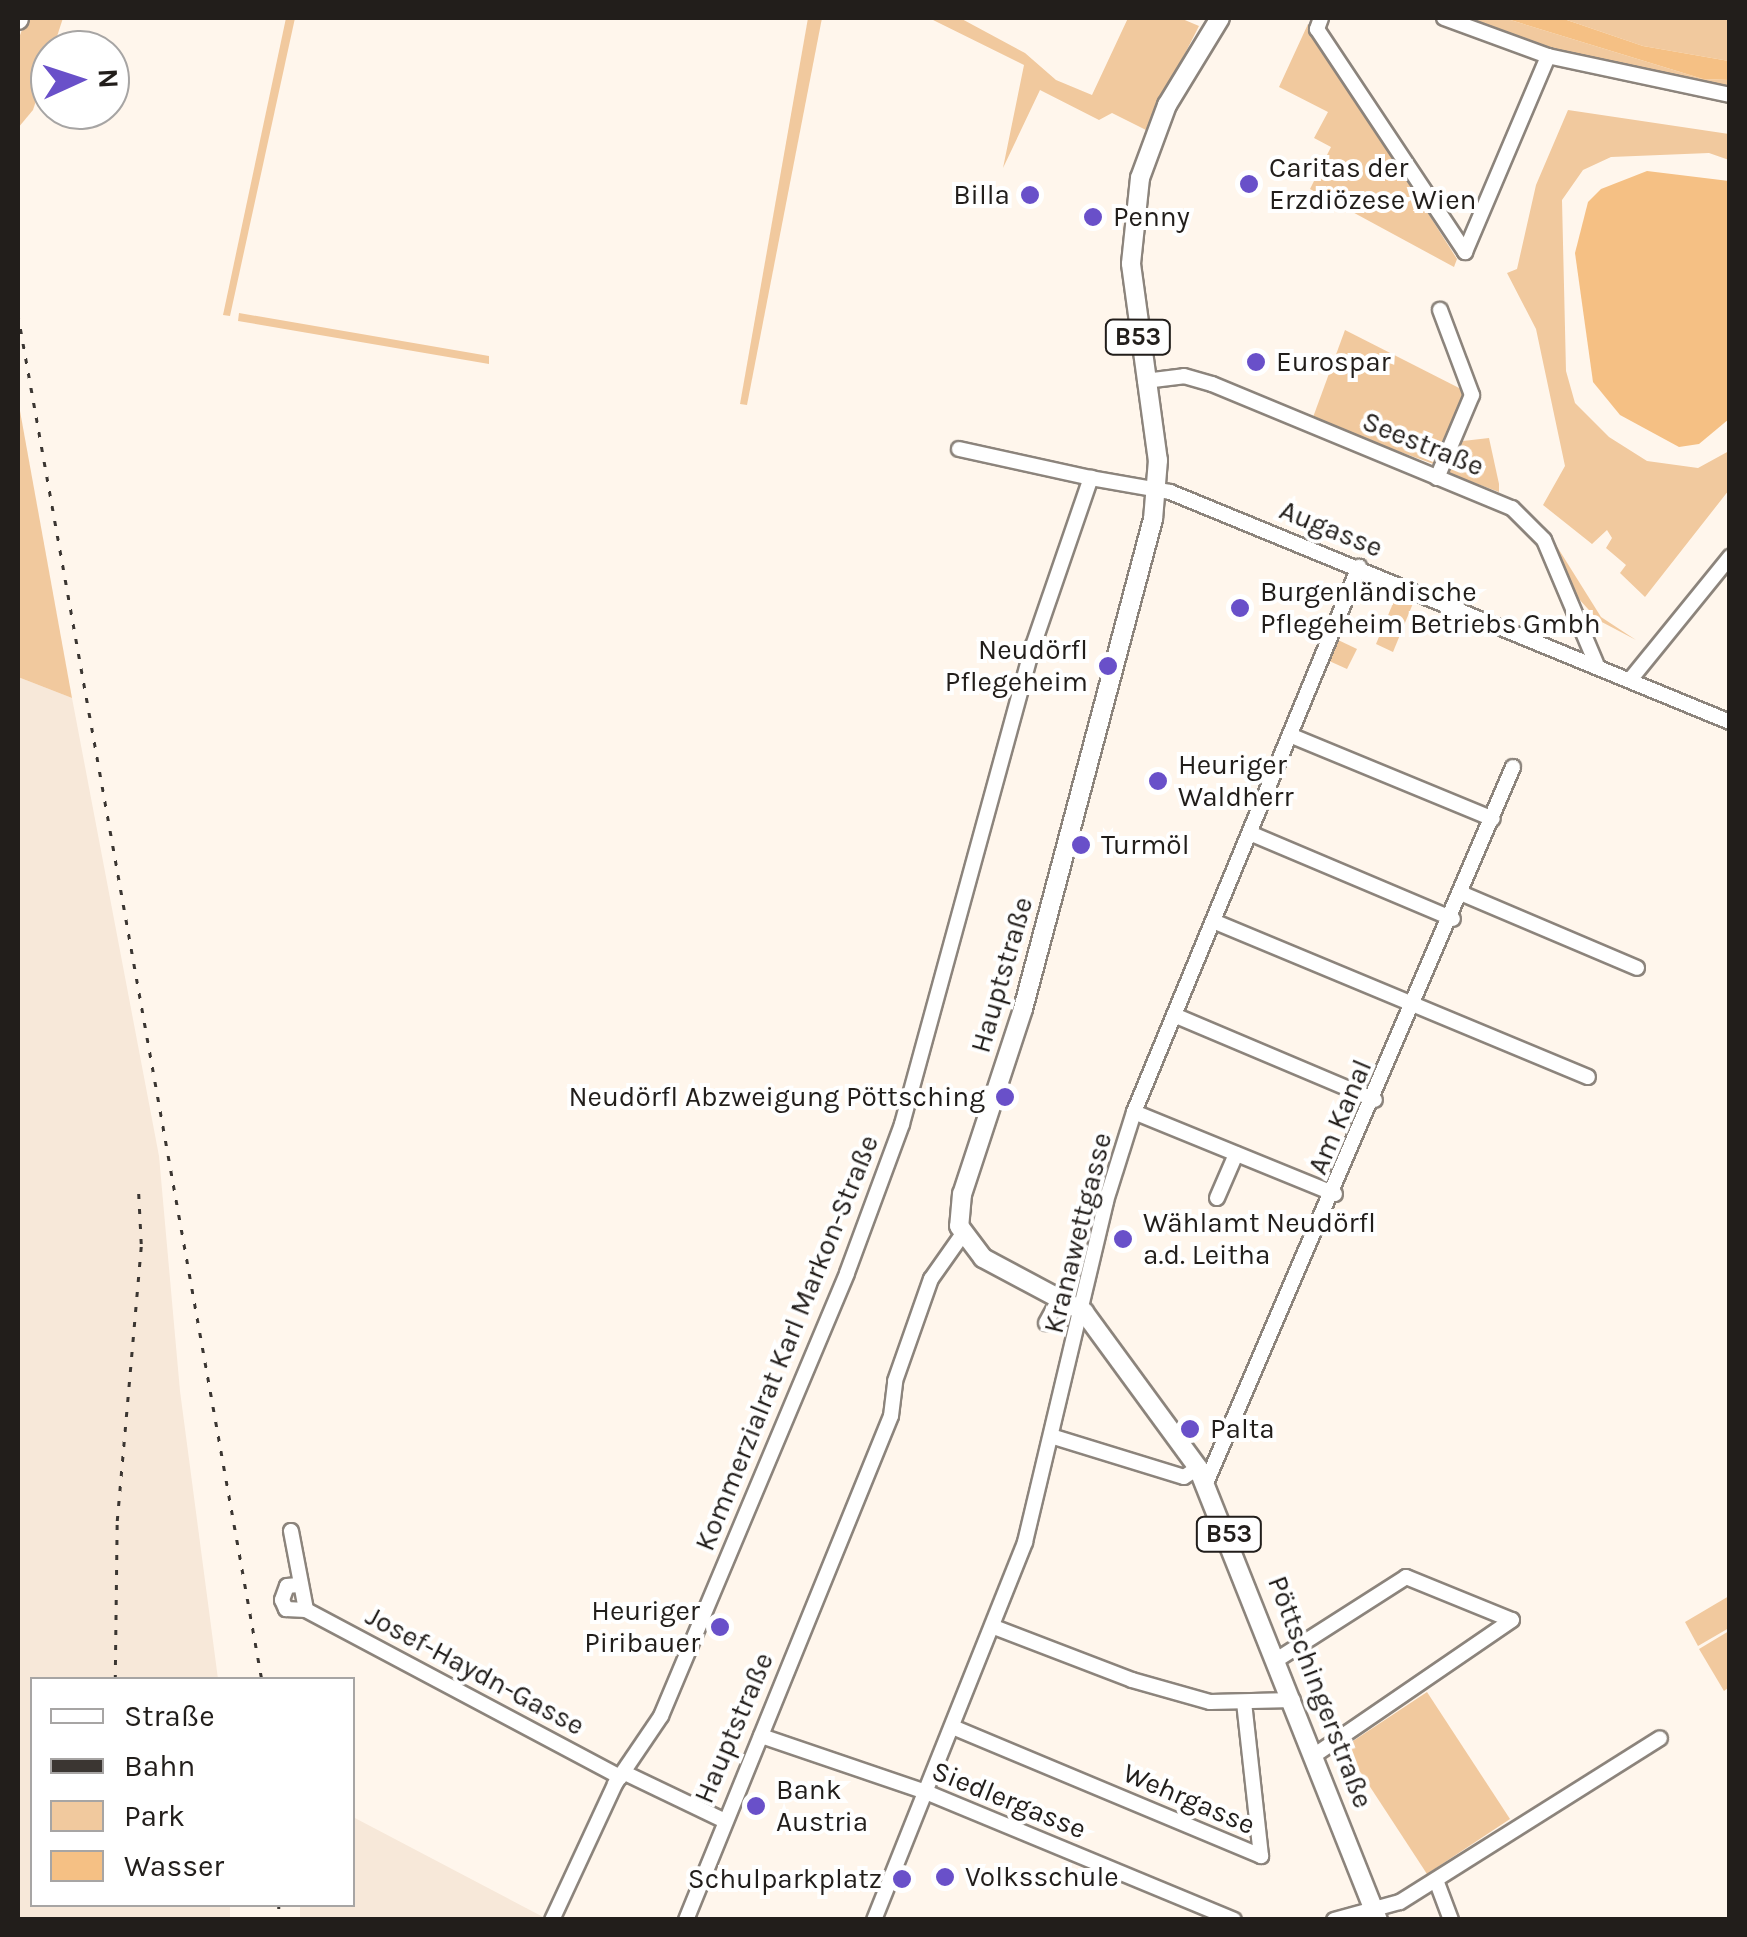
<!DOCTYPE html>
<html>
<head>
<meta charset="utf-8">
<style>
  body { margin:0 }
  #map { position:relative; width:1747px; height:1937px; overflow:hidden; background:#fff6ec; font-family:Karla,sans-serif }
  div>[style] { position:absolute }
  .built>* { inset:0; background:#f7e8d9 }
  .green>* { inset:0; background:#f1c99e }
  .water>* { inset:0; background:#f5c084 }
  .roads { filter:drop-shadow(2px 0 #8c847c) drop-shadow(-2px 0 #8c847c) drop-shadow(0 2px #8c847c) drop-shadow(0 -2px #8c847c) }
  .minor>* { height:14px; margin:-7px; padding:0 7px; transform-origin:7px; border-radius:7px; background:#fff }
  .major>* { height:18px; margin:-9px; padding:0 9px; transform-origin:9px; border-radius:9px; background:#fff }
  .highway>* { height:20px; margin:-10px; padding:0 10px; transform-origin:10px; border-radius:10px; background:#fff }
  .rail>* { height:2.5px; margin-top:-1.25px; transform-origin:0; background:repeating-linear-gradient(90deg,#3b3632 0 5px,transparent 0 15px) }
  .dots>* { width:28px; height:28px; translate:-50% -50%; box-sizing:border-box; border:5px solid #fff; border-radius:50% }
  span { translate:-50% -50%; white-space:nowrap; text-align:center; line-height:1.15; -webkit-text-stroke:8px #fff; paint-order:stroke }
  .shield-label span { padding:2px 8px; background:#fff; border:2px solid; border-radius:8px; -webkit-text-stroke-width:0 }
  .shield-label { font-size:25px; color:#221e1b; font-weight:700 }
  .poi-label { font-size:28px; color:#221e1b }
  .left { translate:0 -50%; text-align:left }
  .right { translate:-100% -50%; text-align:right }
  .street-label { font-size:28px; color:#221e1b }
  .frame { position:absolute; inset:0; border:20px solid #221e1b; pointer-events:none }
  .legend { position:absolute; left:30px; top:1677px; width:325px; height:230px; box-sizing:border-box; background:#fff; border:2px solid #a7a5a4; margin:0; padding:12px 18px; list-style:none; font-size:30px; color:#221e1b }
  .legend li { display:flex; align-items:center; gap:20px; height:50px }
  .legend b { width:50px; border:2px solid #a7a5a4 }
  .north { position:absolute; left:30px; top:30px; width:100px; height:100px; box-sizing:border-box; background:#fff; border:2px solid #a7a5a4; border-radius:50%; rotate:87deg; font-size:28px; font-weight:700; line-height:40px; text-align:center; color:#221e1b }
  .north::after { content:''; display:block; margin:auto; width:35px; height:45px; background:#6950c9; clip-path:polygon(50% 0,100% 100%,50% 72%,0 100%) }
</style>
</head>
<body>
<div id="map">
  <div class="built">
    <div style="clip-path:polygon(18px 677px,72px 698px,159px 1156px,180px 1391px,218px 1679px,32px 1680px,32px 1904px,230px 1905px,230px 1919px,18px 1919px)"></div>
    <div style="clip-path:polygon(353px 1817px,547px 1919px,547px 1920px,300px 1919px,300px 1905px,352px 1904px)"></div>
  </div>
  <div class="green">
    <div style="clip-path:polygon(26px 18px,63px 18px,33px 110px,18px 128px,18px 41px)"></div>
    <div style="clip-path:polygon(286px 18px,295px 18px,230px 316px,223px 315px)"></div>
    <div style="clip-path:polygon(808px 18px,822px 18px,747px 405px,740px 404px)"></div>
    <div style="clip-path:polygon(929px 18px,960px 18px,1025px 53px,1056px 80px,1092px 95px,1128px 18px,1180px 18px,1199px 26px,1146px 130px,1112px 113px,1099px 120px,1040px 90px,1003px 168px,1024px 65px)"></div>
    <div style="clip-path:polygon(1454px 18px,1504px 18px,1703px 79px,1729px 80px,1729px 90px,1535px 48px)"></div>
    <div style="clip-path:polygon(1561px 18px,1729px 18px,1729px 61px,1643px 46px)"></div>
    <div style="clip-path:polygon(1308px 24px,1457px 259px,1454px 267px,1310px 189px,1331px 147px,1314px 138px,1328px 112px,1279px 87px)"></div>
    <div style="clip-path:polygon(1568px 110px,1729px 134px,1729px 160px,1709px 153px,1611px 157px,1583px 170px,1562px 200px,1566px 371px,1575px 403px,1609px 437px,1647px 461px,1698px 468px,1729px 451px,1729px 490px,1645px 597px,1620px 573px,1626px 565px,1606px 548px,1612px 538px,1607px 530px,1592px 544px,1543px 505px,1565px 466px,1536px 329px,1507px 273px,1517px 269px,1536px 185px)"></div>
    <div style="clip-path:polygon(239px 313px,489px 356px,489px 364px,238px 321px)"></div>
    <div style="clip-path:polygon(1345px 330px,1465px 391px,1439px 466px,1312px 420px)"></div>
    <div style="clip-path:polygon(18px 400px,72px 698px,18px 677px)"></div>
    <div style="clip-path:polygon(1489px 438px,1499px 484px,1499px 492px,1448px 473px,1463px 441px)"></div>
    <div style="clip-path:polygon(1551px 537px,1601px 617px,1636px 640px,1598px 620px,1578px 598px)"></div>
    <div style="clip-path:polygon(1399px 589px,1416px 596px,1393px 652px,1376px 644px)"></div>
    <div style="clip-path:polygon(1336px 639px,1357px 649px,1347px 669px,1327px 660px)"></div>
    <div style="clip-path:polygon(1729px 1596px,1729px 1628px,1698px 1646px,1685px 1622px)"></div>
    <div style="clip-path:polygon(1729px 1631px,1729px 1687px,1724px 1691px,1699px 1649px)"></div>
    <div style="clip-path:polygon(1427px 1692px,1510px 1819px,1427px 1874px,1344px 1747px)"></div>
  </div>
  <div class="water">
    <div style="clip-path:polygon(1504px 18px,1561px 18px,1643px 46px,1729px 61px,1729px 80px,1703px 79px)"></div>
    <div style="clip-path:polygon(1647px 171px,1729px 181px,1729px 419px,1699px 444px,1679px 447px,1620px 415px,1593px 382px,1575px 253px,1588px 202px,1601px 189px)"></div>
  </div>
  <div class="roads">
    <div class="minor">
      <div style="left:1321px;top:18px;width:12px;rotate:110deg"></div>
      <div style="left:1317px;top:29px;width:268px;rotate:56.4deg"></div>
      <div style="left:1465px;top:252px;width:213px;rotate:-67deg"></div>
      <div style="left:1444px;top:18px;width:111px;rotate:20.1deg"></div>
      <div style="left:1548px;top:56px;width:186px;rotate:12.1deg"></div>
      <div style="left:1145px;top:381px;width:39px;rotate:-7deg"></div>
      <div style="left:1184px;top:376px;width:29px;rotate:16deg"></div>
      <div style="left:1212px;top:384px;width:325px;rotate:22.5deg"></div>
      <div style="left:1512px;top:508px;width:45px;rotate:45deg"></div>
      <div style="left:1544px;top:540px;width:134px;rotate:67.1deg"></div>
      <div style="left:959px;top:449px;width:135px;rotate:12.4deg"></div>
      <div style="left:1437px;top:478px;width:90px;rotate:-67.1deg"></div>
      <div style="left:1472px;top:395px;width:91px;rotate:-110.6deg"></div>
      <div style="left:1630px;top:680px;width:159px;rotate:-50.9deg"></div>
      <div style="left:1292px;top:736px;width:217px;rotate:22.4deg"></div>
      <div style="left:1252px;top:834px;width:218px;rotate:22.9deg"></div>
      <div style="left:1463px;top:894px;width:189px;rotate:23deg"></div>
      <div style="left:1213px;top:921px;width:406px;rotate:22.6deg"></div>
      <div style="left:1174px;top:1015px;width:218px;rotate:22.9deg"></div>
      <div style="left:1134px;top:1112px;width:217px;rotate:22.2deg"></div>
      <div style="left:1217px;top:1198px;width:48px;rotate:-66.6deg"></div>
      <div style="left:1046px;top:1323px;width:31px;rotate:-61deg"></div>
      <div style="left:1054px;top:1437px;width:136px;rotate:17.1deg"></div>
      <div style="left:1184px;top:1477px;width:17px;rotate:-33deg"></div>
      <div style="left:1206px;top:1483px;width:779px;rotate:-66.79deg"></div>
      <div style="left:291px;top:1531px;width:80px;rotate:79.2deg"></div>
      <div style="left:306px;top:1610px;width:356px;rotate:28deg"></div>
      <div style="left:298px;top:1585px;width:11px;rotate:175deg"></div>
      <div style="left:287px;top:1586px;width:15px;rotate:110deg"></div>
      <div style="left:282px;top:1600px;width:10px;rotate:66deg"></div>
      <div style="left:286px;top:1609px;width:20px;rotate:3deg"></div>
      <div style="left:994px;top:1627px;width:148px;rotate:21deg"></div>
      <div style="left:1132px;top:1680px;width:81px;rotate:15.8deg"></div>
      <div style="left:1210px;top:1702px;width:83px;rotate:-1.4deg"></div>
      <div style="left:1278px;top:1659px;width:152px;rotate:-32.6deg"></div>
      <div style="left:1406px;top:1577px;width:114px;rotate:22.1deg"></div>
      <div style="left:1512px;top:1620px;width:239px;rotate:145.6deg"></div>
      <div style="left:955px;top:1728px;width:332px;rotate:22.7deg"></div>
      <div style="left:1261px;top:1856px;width:154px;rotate:-96.3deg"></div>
      <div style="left:761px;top:1736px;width:176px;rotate:18.8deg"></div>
      <div style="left:928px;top:1793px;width:331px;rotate:22.5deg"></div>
      <div style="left:627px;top:1774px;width:109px;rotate:25.6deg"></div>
      <div style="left:1436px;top:1880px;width:43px;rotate:69.4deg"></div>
      <div style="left:552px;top:1920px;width:150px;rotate:-65.1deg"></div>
      <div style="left:615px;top:1784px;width:82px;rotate:-55.9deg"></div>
      <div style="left:661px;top:1716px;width:480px;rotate:-67.2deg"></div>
      <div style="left:847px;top:1273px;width:159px;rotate:-69.7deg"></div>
      <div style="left:902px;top:1124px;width:496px;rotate:-74.7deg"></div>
      <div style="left:1033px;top:646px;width:178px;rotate:-71deg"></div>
      <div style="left:1091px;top:478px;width:80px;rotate:10deg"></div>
      <div style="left:1170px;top:492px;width:605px;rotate:22.33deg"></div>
      <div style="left:686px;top:1920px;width:544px;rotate:-67.87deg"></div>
      <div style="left:891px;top:1416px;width:35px;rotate:-83deg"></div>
      <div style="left:895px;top:1381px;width:108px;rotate:-70.6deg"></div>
      <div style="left:931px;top:1279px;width:54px;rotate:-54.8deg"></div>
      <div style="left:874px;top:1920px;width:407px;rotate:-68.2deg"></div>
      <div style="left:1025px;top:1542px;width:350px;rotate:-76.6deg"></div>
      <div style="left:1106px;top:1201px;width:93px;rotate:-72.5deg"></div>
      <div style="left:1134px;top:1112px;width:590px;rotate:-67.57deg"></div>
      <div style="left:1334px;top:1920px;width:68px;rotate:-15.3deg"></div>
      <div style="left:1400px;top:1902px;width:307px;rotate:-32.2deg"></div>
    </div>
    <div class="major">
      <div style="left:1220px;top:18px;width:102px;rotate:121.3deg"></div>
      <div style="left:1167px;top:105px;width:78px;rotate:110.3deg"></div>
      <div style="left:1140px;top:178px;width:86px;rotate:96deg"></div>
      <div style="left:1131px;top:264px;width:198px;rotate:82.2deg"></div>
      <div style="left:1158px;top:460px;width:59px;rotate:94.8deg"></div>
      <div style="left:1153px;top:519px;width:507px;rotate:104.86deg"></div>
      <div style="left:1023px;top:1009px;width:195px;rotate:108.2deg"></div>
      <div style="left:962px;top:1194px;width:32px;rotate:95deg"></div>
      <div style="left:959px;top:1226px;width:40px;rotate:53deg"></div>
      <div style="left:983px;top:1258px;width:115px;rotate:28.1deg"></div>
      <div style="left:1084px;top:1312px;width:193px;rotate:53.8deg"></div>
      <div style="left:1198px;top:1468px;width:487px;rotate:68.3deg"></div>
    </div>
    <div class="highway">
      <div style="left:18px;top:19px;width:1px;rotate:-90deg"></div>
    </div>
  </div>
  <div class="rail">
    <div style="left:18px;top:314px;width:1388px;rotate:79.87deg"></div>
    <div style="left:115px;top:1680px;width:159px;rotate:-89.3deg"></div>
    <div style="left:117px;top:1521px;width:278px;rotate:-85deg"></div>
    <div style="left:141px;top:1244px;width:60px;rotate:-92.9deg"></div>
    <div style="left:279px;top:1904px;width:16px;rotate:90deg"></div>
  </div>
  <div class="dots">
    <div style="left:1249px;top:184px;background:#6950c9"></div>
    <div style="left:1030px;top:195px;background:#6950c9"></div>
    <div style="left:1093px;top:217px;background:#6950c9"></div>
    <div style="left:1256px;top:362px;background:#6950c9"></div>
    <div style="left:1240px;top:608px;background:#6950c9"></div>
    <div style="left:1108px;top:666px;background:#6950c9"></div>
    <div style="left:1158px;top:781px;background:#6950c9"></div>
    <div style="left:1081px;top:845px;background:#6950c9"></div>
    <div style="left:1005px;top:1097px;background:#6950c9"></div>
    <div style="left:1123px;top:1239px;background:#6950c9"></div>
    <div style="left:1190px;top:1429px;background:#6950c9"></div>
    <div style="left:720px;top:1627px;background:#6950c9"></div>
    <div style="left:756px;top:1806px;background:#6950c9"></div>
    <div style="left:945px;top:1877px;background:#6950c9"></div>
    <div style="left:902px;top:1879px;background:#6950c9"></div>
  </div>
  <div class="shield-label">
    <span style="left:1138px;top:337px">B53</span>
    <span style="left:1229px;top:1534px">B53</span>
  </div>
  <div class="poi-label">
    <span class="left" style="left:1269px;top:184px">Caritas der<br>Erzdiözese Wien</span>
    <span class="right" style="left:1010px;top:195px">Billa</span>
    <span class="left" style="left:1113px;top:217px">Penny</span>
    <span class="left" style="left:1276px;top:362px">Eurospar</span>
    <span class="left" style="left:1260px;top:608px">Burgenländische<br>Pflegeheim Betriebs Gmbh</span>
    <span class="right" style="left:1088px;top:666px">Neudörfl<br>Pflegeheim</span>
    <span class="left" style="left:1178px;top:781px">Heuriger<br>Waldherr</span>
    <span class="left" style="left:1101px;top:845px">Turmöl</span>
    <span class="right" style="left:985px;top:1097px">Neudörfl Abzweigung Pöttsching</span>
    <span class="left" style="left:1143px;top:1239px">Wählamt Neudörfl<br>a.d. Leitha</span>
    <span class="left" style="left:1210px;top:1429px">Palta</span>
    <span class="right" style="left:700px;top:1627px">Heuriger<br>Piribauer</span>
    <span class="left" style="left:776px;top:1806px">Bank<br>Austria</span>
    <span class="left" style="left:965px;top:1877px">Volksschule</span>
    <span class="right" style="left:882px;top:1879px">Schulparkplatz</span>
  </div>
  <div class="street-label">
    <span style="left:1423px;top:444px;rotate:22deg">Seestraße</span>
    <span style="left:1331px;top:529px;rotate:22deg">Augasse</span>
    <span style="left:1002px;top:975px;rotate:-74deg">Hauptstraße</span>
    <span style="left:1340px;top:1117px;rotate:-67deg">Am Kanal</span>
    <span style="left:1078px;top:1233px;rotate:-76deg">Kranawettgasse</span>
    <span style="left:787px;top:1343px;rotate:-68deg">Kommerzialrat Karl Markon-Straße</span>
    <span style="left:475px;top:1671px;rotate:28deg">Josef-Haydn-Gasse</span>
    <span style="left:1320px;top:1692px;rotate:69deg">Pöttschingerstraße</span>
    <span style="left:734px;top:1728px;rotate:-67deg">Hauptstraße</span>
    <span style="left:1189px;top:1799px;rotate:23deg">Wehrgasse</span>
    <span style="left:1009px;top:1800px;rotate:22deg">Siedlergasse</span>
  </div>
  <div class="frame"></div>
  <ul class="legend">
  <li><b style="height:12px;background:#fff"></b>Straße</li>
  <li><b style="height:12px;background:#3b3632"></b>Bahn</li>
  <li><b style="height:28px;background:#f1c99e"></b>Park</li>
  <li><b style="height:28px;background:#f5c084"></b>Wasser</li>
  </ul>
  <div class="north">N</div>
</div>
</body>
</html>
